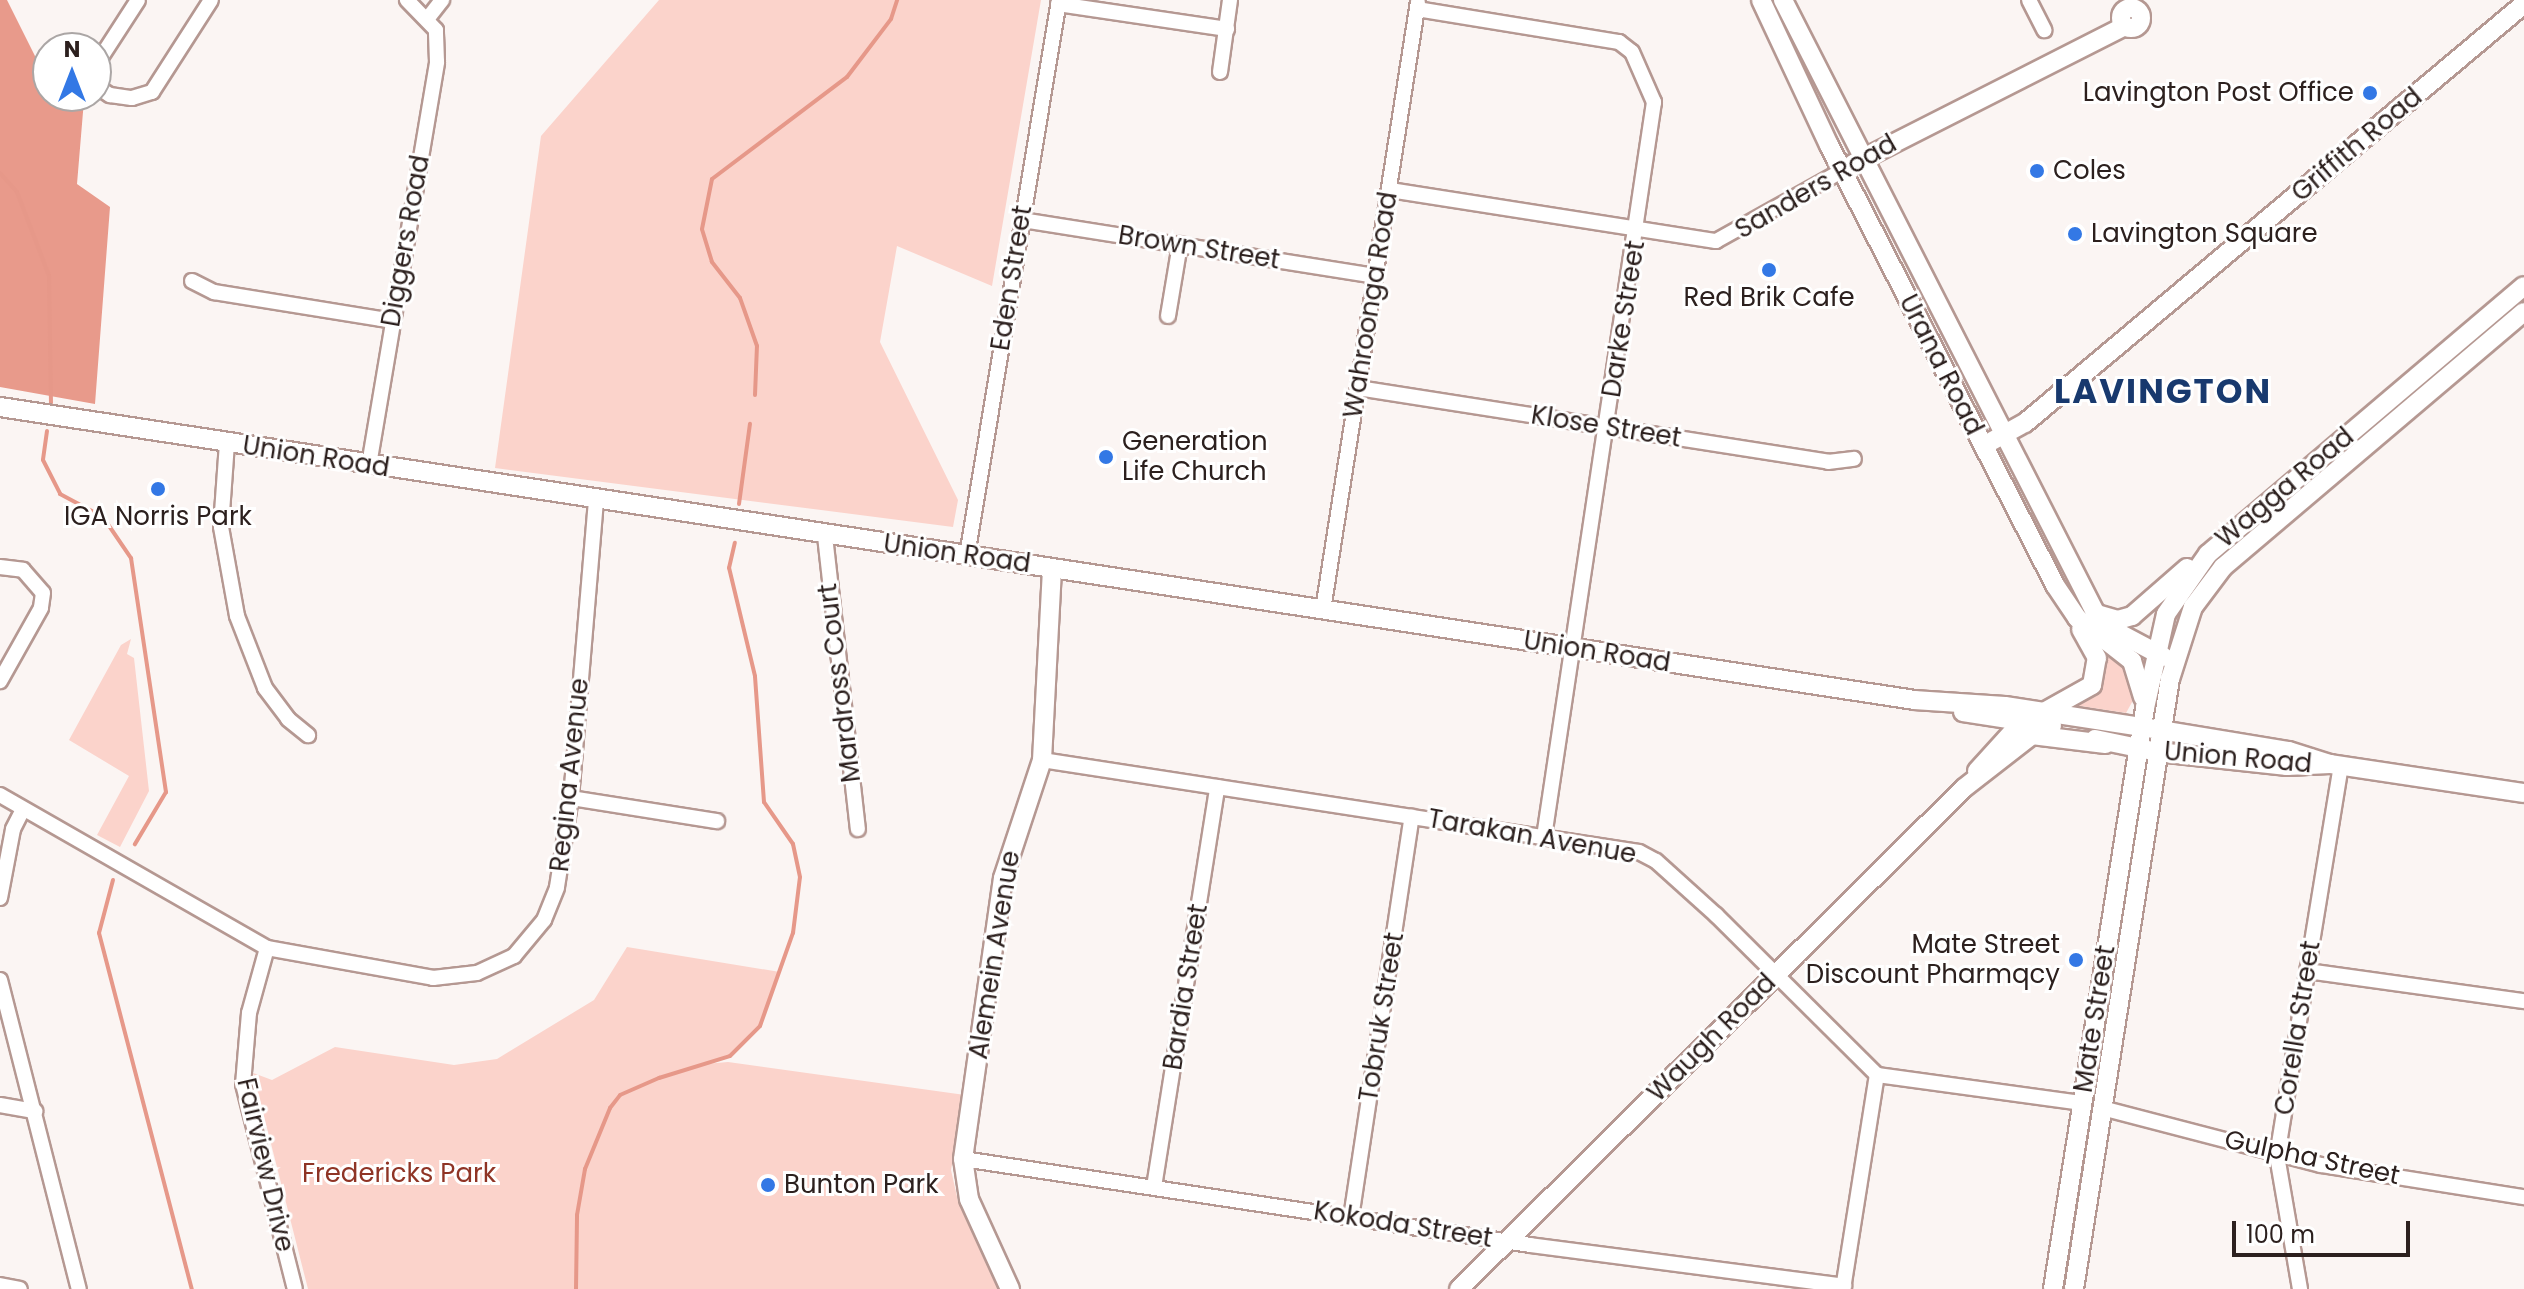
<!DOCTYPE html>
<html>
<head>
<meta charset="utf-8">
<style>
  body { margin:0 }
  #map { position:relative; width:2524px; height:1289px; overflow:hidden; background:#fbf5f3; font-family:Poppins,sans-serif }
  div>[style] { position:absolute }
  .green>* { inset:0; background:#fbd3cb }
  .forest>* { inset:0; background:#e89a8b }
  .stream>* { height:4px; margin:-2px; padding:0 2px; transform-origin:2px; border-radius:2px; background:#e69889 }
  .roads { filter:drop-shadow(2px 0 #b59892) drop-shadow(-2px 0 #b59892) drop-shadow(0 2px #b59892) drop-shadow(0 -2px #b59892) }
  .street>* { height:14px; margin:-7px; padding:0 7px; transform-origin:7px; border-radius:7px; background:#fff }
  .secondary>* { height:18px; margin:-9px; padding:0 9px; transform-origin:9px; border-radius:9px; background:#fff }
  .secondary>.ring { margin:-9px; padding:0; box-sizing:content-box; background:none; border:18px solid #fff; border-radius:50% }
  .dots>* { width:22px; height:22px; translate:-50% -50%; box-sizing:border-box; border:4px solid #fff; border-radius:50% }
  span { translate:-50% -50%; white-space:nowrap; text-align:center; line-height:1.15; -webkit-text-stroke:6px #fff; paint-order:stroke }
  .poi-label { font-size:26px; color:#2c201e }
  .right { translate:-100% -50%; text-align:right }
  .left { translate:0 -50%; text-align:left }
  .street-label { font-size:26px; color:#2c201e }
  .park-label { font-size:26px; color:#8f3425 }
  .district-label { font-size:34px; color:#18396e; font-weight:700; letter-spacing:2px }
  .north { position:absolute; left:32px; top:32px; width:80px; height:80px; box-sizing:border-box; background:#fff; border:2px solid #aba6a5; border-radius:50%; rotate:0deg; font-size:22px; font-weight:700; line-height:32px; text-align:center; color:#2c201e }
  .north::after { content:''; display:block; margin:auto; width:28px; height:36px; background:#3378e5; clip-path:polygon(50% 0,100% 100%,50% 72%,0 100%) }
  .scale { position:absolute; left:2232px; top:1221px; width:178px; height:36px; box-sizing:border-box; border:4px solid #2c201e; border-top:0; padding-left:10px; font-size:24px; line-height:28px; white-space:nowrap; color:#2c201e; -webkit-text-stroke:6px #fff; paint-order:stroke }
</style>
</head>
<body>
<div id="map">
  <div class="green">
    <div style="clip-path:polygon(659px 0,1041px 0,992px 286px,897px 246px,880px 342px,958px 500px,953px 527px,495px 468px,541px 136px)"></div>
    <div style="clip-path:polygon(131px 639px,127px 654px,134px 658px,149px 791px,120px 847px,97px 835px,129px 776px,69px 740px,121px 645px)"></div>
    <div style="clip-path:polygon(2099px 646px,2127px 668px,2136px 695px,2126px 713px,2073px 705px,2102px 681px)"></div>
    <div style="clip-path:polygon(627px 947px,780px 972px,760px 1026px,730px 1056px,705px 1064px,728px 1062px,965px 1095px,951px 1170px,958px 1201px,998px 1289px,308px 1289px,253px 1073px,272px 1080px,335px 1047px,454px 1065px,497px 1059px,594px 1000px)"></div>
  </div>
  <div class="forest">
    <div style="clip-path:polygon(0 0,7px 0,38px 62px,48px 65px,48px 96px,84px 100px,77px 184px,110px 207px,95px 404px,0 387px)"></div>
  </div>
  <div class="stream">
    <div style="left:0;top:173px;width:25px;rotate:48deg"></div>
    <div style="left:17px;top:192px;width:90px;rotate:69.1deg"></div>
    <div style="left:49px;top:276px;width:127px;rotate:89.1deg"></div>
    <div style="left:755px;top:395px;width:49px;rotate:-87.7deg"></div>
    <div style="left:757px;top:346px;width:51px;rotate:-109.5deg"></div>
    <div style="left:740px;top:298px;width:46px;rotate:-127.9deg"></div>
    <div style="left:712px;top:262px;width:34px;rotate:-107deg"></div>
    <div style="left:702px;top:229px;width:51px;rotate:-78.7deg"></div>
    <div style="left:712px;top:179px;width:169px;rotate:-37.1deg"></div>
    <div style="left:847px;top:77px;width:73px;rotate:-52.8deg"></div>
    <div style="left:891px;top:19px;width:20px;rotate:-72deg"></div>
    <div style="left:47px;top:431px;width:29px;rotate:98deg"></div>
    <div style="left:43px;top:460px;width:38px;rotate:63deg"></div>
    <div style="left:60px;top:494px;width:49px;rotate:28.1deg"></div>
    <div style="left:103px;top:517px;width:50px;rotate:55.7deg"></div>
    <div style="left:131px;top:558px;width:237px;rotate:81.5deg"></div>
    <div style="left:166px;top:792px;width:61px;rotate:120.8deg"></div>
    <div style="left:739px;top:504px;width:81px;rotate:-82.2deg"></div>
    <div style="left:113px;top:880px;width:55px;rotate:104.8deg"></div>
    <div style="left:99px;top:933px;width:368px;rotate:75.4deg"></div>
    <div style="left:576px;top:1289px;width:74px;rotate:-89.2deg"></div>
    <div style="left:577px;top:1215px;width:47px;rotate:-80.1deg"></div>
    <div style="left:585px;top:1169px;width:66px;rotate:-67.7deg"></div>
    <div style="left:610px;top:1108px;width:16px;rotate:-52deg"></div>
    <div style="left:620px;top:1095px;width:43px;rotate:-23.6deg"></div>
    <div style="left:659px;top:1078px;width:74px;rotate:-17.2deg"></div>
    <div style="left:730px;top:1056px;width:42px;rotate:-45deg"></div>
    <div style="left:760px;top:1026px;width:99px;rotate:-70.5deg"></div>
    <div style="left:793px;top:933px;width:56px;rotate:-82.9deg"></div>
    <div style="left:800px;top:877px;width:34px;rotate:-102deg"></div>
    <div style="left:793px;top:844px;width:51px;rotate:-124.6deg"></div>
    <div style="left:764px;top:802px;width:126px;rotate:-94.1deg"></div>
    <div style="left:755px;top:676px;width:111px;rotate:-103.5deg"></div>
    <div style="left:729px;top:568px;width:26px;rotate:-77deg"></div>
  </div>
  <div class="roads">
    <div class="street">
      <div style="left:2029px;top:0;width:34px;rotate:63deg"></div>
      <div style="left:1058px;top:4px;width:171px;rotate:8.4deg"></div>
      <div style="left:1417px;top:9px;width:205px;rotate:9.3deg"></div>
      <div style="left:1619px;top:42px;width:16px;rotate:38deg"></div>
      <div style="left:1632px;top:52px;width:55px;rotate:66.3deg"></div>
      <div style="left:1654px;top:102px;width:743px;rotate:98.51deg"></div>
      <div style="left:428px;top:18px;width:23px;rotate:-52deg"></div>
      <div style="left:96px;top:65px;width:77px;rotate:-57.1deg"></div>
      <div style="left:1220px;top:72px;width:73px;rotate:-82.1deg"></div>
      <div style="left:96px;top:86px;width:17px;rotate:33deg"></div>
      <div style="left:110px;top:95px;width:22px;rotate:8deg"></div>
      <div style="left:132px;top:98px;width:21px;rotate:-17deg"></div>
      <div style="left:152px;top:92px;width:109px;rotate:-57.3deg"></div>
      <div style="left:1390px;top:190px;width:330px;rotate:8.9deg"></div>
      <div style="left:1716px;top:241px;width:144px;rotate:-29.1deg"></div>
      <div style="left:1022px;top:220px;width:358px;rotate:9deg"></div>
      <div style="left:192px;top:281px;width:25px;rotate:27deg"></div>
      <div style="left:214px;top:292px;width:181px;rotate:9.2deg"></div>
      <div style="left:1168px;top:316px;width:73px;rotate:-80.5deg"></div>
      <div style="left:1358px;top:388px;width:476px;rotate:8.9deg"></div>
      <div style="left:1828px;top:462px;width:26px;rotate:-7deg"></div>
      <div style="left:227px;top:443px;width:84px;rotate:94.1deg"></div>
      <div style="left:221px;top:527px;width:90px;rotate:79.8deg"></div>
      <div style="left:237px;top:616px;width:77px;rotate:68.7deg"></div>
      <div style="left:265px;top:688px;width:39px;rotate:53deg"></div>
      <div style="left:288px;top:719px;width:26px;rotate:39deg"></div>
      <div style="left:369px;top:465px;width:409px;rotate:-80.4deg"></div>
      <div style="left:437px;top:62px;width:32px;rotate:-92deg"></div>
      <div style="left:436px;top:30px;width:42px;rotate:-134deg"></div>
      <div style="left:825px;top:536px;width:295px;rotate:83.6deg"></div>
      <div style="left:967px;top:556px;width:564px;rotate:-80.6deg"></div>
      <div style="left:0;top:567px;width:23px;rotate:7deg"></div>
      <div style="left:23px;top:570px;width:30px;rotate:49deg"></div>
      <div style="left:43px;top:593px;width:15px;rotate:98deg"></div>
      <div style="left:41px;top:608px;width:84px;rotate:119.3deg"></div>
      <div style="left:1323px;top:610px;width:615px;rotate:-81.12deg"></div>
      <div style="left:1042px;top:760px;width:604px;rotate:8.76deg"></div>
      <div style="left:1639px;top:852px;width:19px;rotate:28deg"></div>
      <div style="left:1656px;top:861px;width:81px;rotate:42deg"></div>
      <div style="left:1716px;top:915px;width:227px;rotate:44.8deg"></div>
      <div style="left:1877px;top:1075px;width:206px;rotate:7.8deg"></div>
      <div style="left:0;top:795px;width:308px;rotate:29.8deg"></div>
      <div style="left:267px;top:948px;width:169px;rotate:10.2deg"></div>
      <div style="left:433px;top:978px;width:44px;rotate:-6.5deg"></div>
      <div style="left:477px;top:973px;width:41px;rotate:-24.7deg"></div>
      <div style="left:514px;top:956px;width:47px;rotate:-50.2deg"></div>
      <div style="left:544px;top:920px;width:35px;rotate:-68deg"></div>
      <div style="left:557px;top:887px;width:90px;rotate:-81.1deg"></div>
      <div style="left:571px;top:798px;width:298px;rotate:-85.2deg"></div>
      <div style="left:571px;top:798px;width:148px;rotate:9deg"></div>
      <div style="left:0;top:898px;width:70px;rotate:-79.3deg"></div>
      <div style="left:13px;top:829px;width:22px;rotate:-63deg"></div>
      <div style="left:267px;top:948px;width:67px;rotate:105.5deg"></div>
      <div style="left:249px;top:1013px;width:71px;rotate:94.8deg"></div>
      <div style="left:243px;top:1084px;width:211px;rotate:75.8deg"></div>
      <div style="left:2307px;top:971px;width:219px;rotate:7.9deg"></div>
      <div style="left:0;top:980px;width:319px;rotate:75.7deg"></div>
      <div style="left:0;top:1105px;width:36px;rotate:10deg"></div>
      <div style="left:2102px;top:1108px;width:226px;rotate:14.6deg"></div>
      <div style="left:2321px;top:1165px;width:206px;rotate:9deg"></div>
      <div style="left:963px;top:1159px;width:573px;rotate:8.62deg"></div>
      <div style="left:1530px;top:1245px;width:317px;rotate:7.4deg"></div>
      <div style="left:1154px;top:1187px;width:405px;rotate:-81deg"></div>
      <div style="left:1351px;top:1218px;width:406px;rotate:-81.4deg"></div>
      <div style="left:0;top:1285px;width:20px;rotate:11deg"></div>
      <div style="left:1843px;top:1289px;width:217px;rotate:-81deg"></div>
      <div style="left:2300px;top:1289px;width:135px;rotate:-99.8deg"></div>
      <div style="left:2277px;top:1156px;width:395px;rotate:-80.7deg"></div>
    </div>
    <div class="secondary">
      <div style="left:1761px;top:0;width:160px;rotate:64.9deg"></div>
      <div style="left:1829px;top:145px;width:495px;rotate:62.8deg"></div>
      <div style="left:2055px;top:585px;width:40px;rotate:56deg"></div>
      <div style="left:2077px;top:618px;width:70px;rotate:38deg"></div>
      <div style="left:2132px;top:661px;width:38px;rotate:73deg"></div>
      <div style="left:1783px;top:0;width:687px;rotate:62.99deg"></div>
      <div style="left:2095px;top:612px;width:28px;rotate:44deg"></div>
      <div style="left:2115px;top:631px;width:55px;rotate:28deg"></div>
      <div class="ring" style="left:2121px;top:8px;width:2px;height:2px"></div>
      <div style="left:1853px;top:164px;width:305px;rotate:-26.9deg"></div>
      <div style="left:0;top:407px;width:1936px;rotate:8.7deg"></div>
      <div style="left:1914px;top:700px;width:91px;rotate:3.8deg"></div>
      <div style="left:2005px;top:706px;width:139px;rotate:8.7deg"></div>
      <div style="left:2142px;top:727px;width:149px;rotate:9.3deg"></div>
      <div style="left:2289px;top:751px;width:43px;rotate:17.6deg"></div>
      <div style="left:1992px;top:441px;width:38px;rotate:-29deg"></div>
      <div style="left:2025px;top:423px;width:652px;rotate:-40.02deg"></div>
      <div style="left:2100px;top:615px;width:19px;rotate:16deg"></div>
      <div style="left:2118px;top:620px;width:15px;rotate:-16deg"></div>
      <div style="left:2132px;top:616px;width:73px;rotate:-41.1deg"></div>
      <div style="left:1963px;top:712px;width:90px;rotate:8.9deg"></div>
      <div style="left:2095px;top:739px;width:64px;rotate:11.7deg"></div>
      <div style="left:2158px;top:752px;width:130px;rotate:6.2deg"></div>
      <div style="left:2287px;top:766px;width:43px;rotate:-2.7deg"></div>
      <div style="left:2330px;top:764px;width:196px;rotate:8.5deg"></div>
      <div style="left:1977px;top:771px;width:59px;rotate:-47.7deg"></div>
      <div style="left:2017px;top:727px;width:86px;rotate:-29.2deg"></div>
      <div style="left:2092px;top:685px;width:27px;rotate:-80deg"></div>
      <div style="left:2097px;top:658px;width:33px;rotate:-119deg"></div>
      <div style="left:1010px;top:1289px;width:99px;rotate:-114.5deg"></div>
      <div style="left:969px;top:1199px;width:40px;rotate:-98.5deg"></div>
      <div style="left:963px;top:1159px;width:284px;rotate:-81.9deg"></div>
      <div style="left:1003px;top:878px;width:124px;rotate:-71.7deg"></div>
      <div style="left:1042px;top:760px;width:192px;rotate:-87deg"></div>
      <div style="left:1459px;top:1289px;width:711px;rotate:-44.77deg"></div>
      <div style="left:1964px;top:788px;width:86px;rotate:-37.9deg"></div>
      <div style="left:2032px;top:735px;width:74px;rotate:7deg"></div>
      <div style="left:2053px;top:1289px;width:588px;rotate:-81deg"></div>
      <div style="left:2145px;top:708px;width:96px;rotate:-77.4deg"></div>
      <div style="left:2166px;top:614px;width:73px;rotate:-55deg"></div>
      <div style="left:2208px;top:554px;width:414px;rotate:-40.3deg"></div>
      <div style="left:2074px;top:1289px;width:618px;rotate:-81.06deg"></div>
      <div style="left:2170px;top:679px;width:76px;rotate:-72.3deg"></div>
      <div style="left:2193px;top:607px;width:50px;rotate:-53.1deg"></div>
      <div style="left:2223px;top:567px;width:394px;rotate:-40.3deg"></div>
    </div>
  </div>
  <div class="dots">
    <div style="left:2370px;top:93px;background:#3378e5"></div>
    <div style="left:2037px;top:171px;background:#3378e5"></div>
    <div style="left:2075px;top:234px;background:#3378e5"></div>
    <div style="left:1769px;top:270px;background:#3378e5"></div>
    <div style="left:1106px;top:457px;background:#3378e5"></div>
    <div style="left:158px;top:489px;background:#3378e5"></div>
    <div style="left:2076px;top:960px;background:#3378e5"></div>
    <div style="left:768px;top:1185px;background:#3378e5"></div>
  </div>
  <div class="poi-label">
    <span class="right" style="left:2354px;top:93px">Lavington Post Office</span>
    <span class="left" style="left:2053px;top:171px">Coles</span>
    <span class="left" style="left:2091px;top:234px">Lavington Square</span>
    <span style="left:1769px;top:298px">Red Brik Cafe</span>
    <span class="left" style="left:1122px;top:457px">Generation<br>Life Church</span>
    <span style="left:158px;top:517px">IGA Norris Park</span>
    <span class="right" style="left:2060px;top:960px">Mate Street<br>Discount Pharmqcy</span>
    <span class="left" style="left:784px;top:1185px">Bunton Park</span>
  </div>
  <div class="street-label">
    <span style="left:2357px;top:145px;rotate:-40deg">Griffith Road</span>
    <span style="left:1816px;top:187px;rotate:-30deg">Sanders Road</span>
    <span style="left:406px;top:241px;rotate:-80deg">Diggers Road</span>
    <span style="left:1199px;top:248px;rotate:9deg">Brown Street</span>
    <span style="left:1012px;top:278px;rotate:-81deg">Eden Street</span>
    <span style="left:1371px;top:305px;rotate:-81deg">Wahroonga Road</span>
    <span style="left:1624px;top:319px;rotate:-81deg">Darke Street</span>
    <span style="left:1941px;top:365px;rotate:63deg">Urana Road</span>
    <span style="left:1606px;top:427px;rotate:9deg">Klose Street</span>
    <span style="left:316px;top:457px;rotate:9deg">Union Road</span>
    <span style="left:2285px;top:488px;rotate:-40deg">Wagga Road</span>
    <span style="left:957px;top:554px;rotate:8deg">Union Road</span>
    <span style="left:1597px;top:652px;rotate:9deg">Union Road</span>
    <span style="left:840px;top:683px;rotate:-97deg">Mardross Court</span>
    <span style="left:2238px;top:758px;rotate:5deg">Union Road</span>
    <span style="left:570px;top:775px;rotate:-84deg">Regina Avenue</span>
    <span style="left:1532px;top:837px;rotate:10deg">Tarakan Avenue</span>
    <span style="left:995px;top:955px;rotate:-81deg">Alemein Avenue</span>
    <span style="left:1186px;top:987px;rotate:-81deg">Bardia Street</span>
    <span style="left:1382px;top:1017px;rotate:-81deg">Tobruk Street</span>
    <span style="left:2095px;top:1019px;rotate:-81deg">Mate Street</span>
    <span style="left:2298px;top:1028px;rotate:-81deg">Corella Street</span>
    <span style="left:1712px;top:1038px;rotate:-45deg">Waugh Road</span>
    <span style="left:2312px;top:1158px;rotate:12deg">Gulpha Street</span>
    <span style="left:265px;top:1165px;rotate:77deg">Fairview Drive</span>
    <span style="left:1403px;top:1225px;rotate:9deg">Kokoda Street</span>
  </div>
  <div class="park-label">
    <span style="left:399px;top:1174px">Fredericks Park</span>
  </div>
  <div class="district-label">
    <span style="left:2163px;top:392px">LAVINGTON</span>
  </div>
  <div class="north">N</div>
  <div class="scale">100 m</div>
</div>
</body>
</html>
